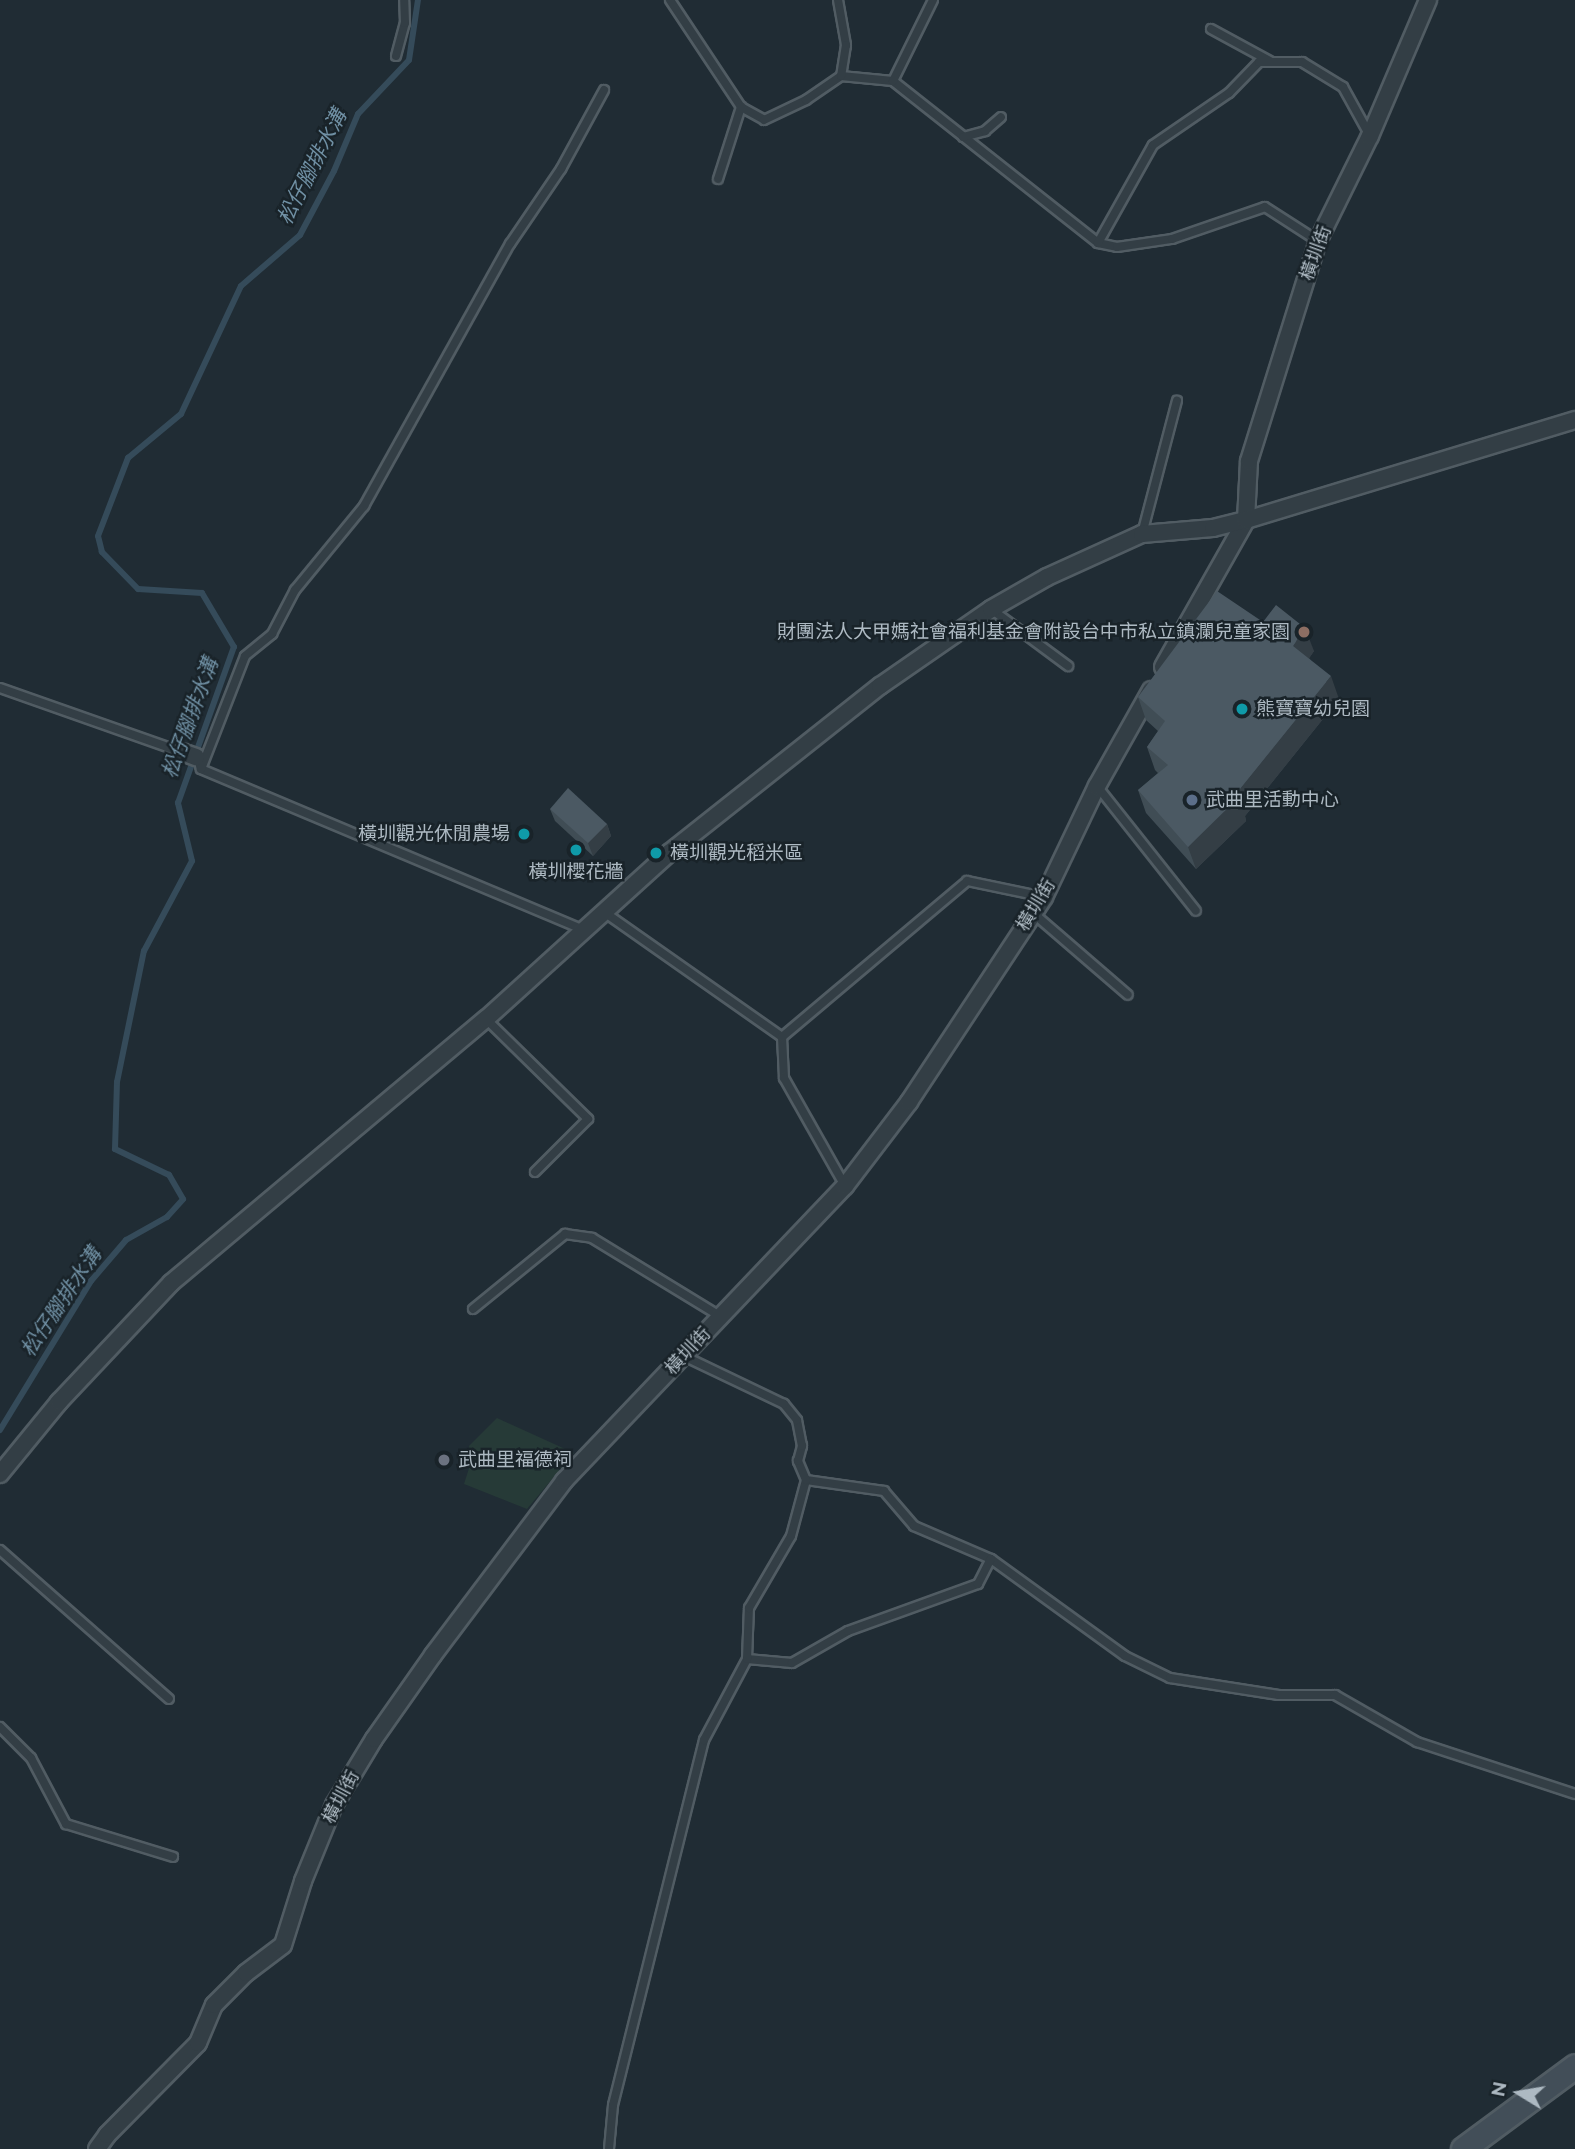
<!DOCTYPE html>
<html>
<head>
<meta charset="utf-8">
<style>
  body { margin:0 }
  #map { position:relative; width:1575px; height:2149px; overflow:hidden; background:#202c34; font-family:Raleway,"Noto Sans TC",sans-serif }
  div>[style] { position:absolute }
  .green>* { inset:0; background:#263a37 }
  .stream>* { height:6px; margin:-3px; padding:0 3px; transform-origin:3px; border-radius:3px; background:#354b5a }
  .roads { filter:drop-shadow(2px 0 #515c63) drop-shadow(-2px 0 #515c63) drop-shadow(0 2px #515c63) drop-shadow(0 -2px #515c63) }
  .service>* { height:8px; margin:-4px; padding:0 4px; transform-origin:4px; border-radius:4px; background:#333e45 }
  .minor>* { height:16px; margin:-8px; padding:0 8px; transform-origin:8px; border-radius:8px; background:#333e45 }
  .secondary>* { height:23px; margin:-11.5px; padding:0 11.5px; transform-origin:11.5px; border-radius:11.5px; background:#424e58 }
  .wall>* { inset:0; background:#404d55 }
  .shaded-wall>* { inset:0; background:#343e45 }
  .building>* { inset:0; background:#4b5963 }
  .dots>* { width:19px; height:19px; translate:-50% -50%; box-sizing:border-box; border:4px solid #192329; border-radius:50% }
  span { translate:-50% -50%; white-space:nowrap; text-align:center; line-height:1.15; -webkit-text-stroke:5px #192329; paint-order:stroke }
  .street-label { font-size:19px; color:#adb9c2 }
  .poi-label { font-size:19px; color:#adb9c2 }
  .right { translate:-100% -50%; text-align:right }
  .left { translate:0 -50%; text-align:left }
  .water-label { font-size:21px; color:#7090a4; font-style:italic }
  .north { position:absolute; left:1484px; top:2058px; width:70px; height:70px; -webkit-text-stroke:5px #192329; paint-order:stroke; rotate:281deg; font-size:19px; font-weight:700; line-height:28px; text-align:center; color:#adb9c2 }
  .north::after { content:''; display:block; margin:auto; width:24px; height:32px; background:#adb9c2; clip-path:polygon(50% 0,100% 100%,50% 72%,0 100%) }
</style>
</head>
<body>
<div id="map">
  <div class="green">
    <div style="clip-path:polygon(497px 1418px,574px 1453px,527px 1509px,464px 1484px,471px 1462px,469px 1446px)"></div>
  </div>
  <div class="stream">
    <div style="left:0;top:1430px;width:175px;rotate:-58.6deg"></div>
    <div style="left:91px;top:1281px;width:54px;rotate:-49.5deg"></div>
    <div style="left:126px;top:1240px;width:47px;rotate:-29.3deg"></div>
    <div style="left:167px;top:1217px;width:24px;rotate:-48deg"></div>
    <div style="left:183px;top:1199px;width:28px;rotate:-120deg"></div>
    <div style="left:169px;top:1175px;width:60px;rotate:-154.3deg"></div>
    <div style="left:115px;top:1149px;width:67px;rotate:-88.3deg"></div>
    <div style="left:117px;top:1082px;width:134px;rotate:-78.4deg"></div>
    <div style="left:144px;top:951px;width:102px;rotate:-61.9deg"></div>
    <div style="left:192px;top:861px;width:60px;rotate:-103.6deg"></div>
    <div style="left:178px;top:803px;width:166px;rotate:-70.3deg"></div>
    <div style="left:234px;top:647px;width:63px;rotate:-120.7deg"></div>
    <div style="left:202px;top:593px;width:64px;rotate:-176.4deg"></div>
    <div style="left:138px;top:589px;width:52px;rotate:-134.2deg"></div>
    <div style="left:102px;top:552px;width:16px;rotate:-104deg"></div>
    <div style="left:98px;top:536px;width:84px;rotate:-69deg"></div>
    <div style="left:128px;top:458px;width:69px;rotate:-39.7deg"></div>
    <div style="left:181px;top:414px;width:141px;rotate:-64.9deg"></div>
    <div style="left:241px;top:286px;width:78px;rotate:-40.8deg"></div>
    <div style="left:300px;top:235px;width:72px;rotate:-62deg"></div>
    <div style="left:334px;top:171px;width:62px;rotate:-67.2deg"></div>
    <div style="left:358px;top:114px;width:74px;rotate:-46.6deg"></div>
    <div style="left:409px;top:60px;width:61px;rotate:-81.5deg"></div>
  </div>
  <div class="roads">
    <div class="service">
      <div style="left:670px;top:0;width:128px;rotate:56.4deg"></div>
      <div style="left:741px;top:107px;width:26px;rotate:29deg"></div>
      <div style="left:764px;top:120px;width:47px;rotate:-25.5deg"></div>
      <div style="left:806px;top:100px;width:42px;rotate:-34.4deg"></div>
      <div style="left:841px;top:76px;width:52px;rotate:5.5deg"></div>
      <div style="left:893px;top:81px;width:261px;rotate:38.3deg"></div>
      <div style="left:1098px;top:243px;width:19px;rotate:12deg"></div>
      <div style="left:1117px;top:247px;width:56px;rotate:-8.3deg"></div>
      <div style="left:1172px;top:239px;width:98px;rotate:-19deg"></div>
      <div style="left:1265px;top:207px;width:63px;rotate:32.7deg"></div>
      <div style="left:838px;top:0;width:46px;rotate:79.9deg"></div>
      <div style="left:846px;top:45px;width:31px;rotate:99deg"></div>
      <div style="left:1211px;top:29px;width:67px;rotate:28.5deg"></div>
      <div style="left:396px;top:56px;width:34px;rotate:-75deg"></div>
      <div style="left:405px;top:23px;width:23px;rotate:-92deg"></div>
      <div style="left:893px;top:81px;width:90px;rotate:-63.7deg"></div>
      <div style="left:963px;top:137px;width:23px;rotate:-15deg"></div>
      <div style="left:985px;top:131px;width:21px;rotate:-41deg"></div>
      <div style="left:718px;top:179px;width:76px;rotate:-72.3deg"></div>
      <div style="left:1098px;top:243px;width:112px;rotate:-60.7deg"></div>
      <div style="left:1153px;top:145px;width:92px;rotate:-34.4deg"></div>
      <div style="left:1229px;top:93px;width:43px;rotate:-45.9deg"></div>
      <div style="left:1259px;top:62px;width:43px"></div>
      <div style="left:1302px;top:62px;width:48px;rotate:31.4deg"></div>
      <div style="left:1343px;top:87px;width:56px;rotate:61.1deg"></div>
      <div style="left:1142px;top:534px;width:138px;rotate:-75.3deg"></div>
      <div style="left:991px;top:609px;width:96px;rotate:36.5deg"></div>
      <div style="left:0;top:688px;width:193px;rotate:19.4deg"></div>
      <div style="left:200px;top:766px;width:3px;rotate:72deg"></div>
      <div style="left:201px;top:769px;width:415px;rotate:22.8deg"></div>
      <div style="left:201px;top:769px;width:121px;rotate:-68.7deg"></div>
      <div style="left:245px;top:656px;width:35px;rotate:-39deg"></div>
      <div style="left:272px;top:634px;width:50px;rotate:-62.4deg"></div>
      <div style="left:295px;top:590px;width:109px;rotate:-50.6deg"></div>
      <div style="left:364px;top:506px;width:300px;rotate:-60.9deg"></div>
      <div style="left:510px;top:244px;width:91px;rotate:-55.8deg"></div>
      <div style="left:561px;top:169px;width:90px;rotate:-61.4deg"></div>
      <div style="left:1097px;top:786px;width:159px;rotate:51.6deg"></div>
      <div style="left:604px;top:912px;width:218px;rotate:35.1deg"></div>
      <div style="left:782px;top:1037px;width:41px;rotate:87.2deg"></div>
      <div style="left:784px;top:1078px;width:124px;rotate:60.5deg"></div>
      <div style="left:1033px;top:913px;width:125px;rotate:40.8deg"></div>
      <div style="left:486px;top:1019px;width:143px;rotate:44.4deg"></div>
      <div style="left:588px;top:1119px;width:75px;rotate:135deg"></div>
      <div style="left:782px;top:1037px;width:242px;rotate:-40.1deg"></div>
      <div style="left:967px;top:881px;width:79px;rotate:11.7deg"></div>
      <div style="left:473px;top:1309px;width:119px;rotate:-39.2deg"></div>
      <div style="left:565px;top:1234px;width:27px;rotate:8deg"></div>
      <div style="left:592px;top:1238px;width:150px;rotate:31.4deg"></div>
      <div style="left:806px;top:1480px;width:79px;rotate:8deg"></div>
      <div style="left:884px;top:1491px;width:46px;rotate:49.4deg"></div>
      <div style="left:914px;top:1526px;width:84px;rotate:23.2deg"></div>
      <div style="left:991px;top:1559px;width:165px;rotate:35.9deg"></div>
      <div style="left:1125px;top:1656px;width:50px;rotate:26.1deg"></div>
      <div style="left:1170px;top:1678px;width:110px;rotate:8.9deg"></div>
      <div style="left:1279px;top:1695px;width:56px"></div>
      <div style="left:1335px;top:1695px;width:95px;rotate:29.8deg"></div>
      <div style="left:1417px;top:1742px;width:166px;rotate:18.2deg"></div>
      <div style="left:0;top:1550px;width:225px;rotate:41.4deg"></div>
      <div style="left:747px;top:1659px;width:45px;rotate:5.1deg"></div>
      <div style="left:792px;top:1663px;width:64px;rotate:-29.7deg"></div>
      <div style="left:848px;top:1631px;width:138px;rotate:-19.9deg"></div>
      <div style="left:978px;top:1584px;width:28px;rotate:-63deg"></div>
      <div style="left:0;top:1727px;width:44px;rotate:45deg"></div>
      <div style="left:31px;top:1758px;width:75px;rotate:62.1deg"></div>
      <div style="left:66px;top:1824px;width:112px;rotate:17.1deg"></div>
      <div style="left:609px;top:2149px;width:44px;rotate:-84.8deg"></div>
      <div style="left:613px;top:2105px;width:376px;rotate:-76deg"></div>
      <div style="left:704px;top:1740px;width:92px;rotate:-62deg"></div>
      <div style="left:747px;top:1659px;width:51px;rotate:-87.8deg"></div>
      <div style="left:749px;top:1608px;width:83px;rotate:-59.7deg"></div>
      <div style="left:791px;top:1536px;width:58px;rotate:-75deg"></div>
      <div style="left:806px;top:1480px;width:21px;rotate:-113deg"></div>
      <div style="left:798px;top:1461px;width:16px;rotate:-75deg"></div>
      <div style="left:802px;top:1446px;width:26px;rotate:-101deg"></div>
      <div style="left:797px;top:1420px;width:21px;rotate:-129deg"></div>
      <div style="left:784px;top:1404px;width:111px;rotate:-154.4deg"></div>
    </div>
    <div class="minor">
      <div style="left:1163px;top:667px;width:169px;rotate:-60.5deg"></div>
      <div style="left:1246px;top:520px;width:59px;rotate:-87.1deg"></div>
      <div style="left:1249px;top:461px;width:231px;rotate:-72.6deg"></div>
      <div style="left:1318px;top:241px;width:117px;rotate:-63.7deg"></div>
      <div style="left:1370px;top:136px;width:148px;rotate:-66.9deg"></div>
      <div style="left:182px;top:752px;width:15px;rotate:20deg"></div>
      <div style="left:0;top:1474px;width:93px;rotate:-50.7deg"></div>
      <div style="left:59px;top:1402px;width:163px;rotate:-46.7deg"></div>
      <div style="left:171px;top:1283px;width:411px;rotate:-40deg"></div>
      <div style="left:486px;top:1019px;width:247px;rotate:-42.2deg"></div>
      <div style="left:669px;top:853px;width:269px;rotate:-38.4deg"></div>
      <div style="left:880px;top:686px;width:135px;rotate:-34.7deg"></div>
      <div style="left:991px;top:609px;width:64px;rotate:-29.7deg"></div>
      <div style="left:1047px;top:577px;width:104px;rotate:-24.4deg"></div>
      <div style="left:1142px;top:534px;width:71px;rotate:-4.8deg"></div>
      <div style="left:1213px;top:528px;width:34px;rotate:-14deg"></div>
      <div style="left:1246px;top:520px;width:344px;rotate:-16.9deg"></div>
      <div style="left:97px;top:2149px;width:17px;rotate:-54deg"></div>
      <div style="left:107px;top:2135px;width:129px;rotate:-45.3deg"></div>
      <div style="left:198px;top:2043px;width:41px;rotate:-67.2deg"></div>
      <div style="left:214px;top:2005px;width:45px;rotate:-45deg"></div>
      <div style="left:246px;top:1973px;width:46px;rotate:-37.1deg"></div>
      <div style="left:283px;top:1945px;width:67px;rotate:-72.6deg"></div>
      <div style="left:303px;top:1881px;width:82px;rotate:-67.8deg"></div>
      <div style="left:334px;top:1805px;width:77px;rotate:-58.8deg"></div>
      <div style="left:374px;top:1739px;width:103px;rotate:-54.9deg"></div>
      <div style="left:433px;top:1655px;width:218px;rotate:-53deg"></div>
      <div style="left:564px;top:1481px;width:407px;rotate:-46.4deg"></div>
      <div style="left:845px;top:1186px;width:106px;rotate:-52.7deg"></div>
      <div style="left:909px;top:1102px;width:245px;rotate:-56.6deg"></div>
      <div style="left:1044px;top:897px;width:123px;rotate:-64.5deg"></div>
      <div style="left:1097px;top:786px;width:110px;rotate:-60.6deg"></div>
    </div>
    <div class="secondary">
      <div style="left:1463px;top:2149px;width:139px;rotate:-36.5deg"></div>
    </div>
  </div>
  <div class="wall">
    <div style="clip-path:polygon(1263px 622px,1314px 651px,1309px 658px,1339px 699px,1245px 816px,1246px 821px,1196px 869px,1146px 813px,1138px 790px,1158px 773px,1155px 770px,1147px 747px,1158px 731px,1146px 720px,1138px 697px)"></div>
    <div style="clip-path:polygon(550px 809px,607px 824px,611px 836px,593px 856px,555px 821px)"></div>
  </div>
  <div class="shaded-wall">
    <div style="clip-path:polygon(1305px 628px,1314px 651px,1302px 669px,1293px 646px)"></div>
    <div style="clip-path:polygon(1331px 676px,1339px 699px,1245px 816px,1246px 821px,1196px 869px,1188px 847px,1235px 795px)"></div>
    <div style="clip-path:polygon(607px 824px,611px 836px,593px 856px,588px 843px)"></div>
  </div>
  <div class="building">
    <div style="clip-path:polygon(1217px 591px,1263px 622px,1276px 605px,1305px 628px,1293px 646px,1331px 676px,1235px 795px,1238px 798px,1188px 847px,1138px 790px,1168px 765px,1147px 747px,1165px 721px,1138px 697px)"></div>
    <div style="clip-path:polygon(568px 788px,607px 824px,588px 843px,550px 809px)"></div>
  </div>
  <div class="dots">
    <div style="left:1304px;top:632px;background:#8d6e63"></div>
    <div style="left:1242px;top:709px;background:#0f9aa8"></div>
    <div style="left:1192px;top:800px;background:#5c6f8a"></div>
    <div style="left:524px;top:834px;background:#0f9aa8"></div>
    <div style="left:576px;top:850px;background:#0f9aa8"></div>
    <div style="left:656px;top:853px;background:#0f9aa8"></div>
    <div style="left:444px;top:1460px;background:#6b7280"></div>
  </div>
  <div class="street-label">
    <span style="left:1316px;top:253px;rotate:-70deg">橫圳街</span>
    <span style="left:1036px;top:905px;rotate:-59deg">橫圳街</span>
    <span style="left:688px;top:1351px;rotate:-47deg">橫圳街</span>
    <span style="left:341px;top:1797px;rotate:-62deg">橫圳街</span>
  </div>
  <div class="poi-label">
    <span class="right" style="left:1290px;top:632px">財團法人大甲媽社會福利基金會附設台中市私立鎮瀾兒童家園</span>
    <span class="left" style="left:1256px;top:709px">熊寶寶幼兒園</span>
    <span class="left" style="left:1206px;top:800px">武曲里活動中心</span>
    <span class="right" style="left:510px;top:834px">橫圳觀光休閒農場</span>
    <span class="left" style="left:670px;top:853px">橫圳觀光稻米區</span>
    <span style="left:576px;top:872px">橫圳櫻花牆</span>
    <span class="left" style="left:458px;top:1460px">武曲里福德祠</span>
  </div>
  <div class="water-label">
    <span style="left:312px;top:167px;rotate:-63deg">松仔腳排水溝</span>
    <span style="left:190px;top:718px;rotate:-70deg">松仔腳排水溝</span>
    <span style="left:61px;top:1302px;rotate:-56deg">松仔腳排水溝</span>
  </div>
  <div class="north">N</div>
</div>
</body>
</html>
